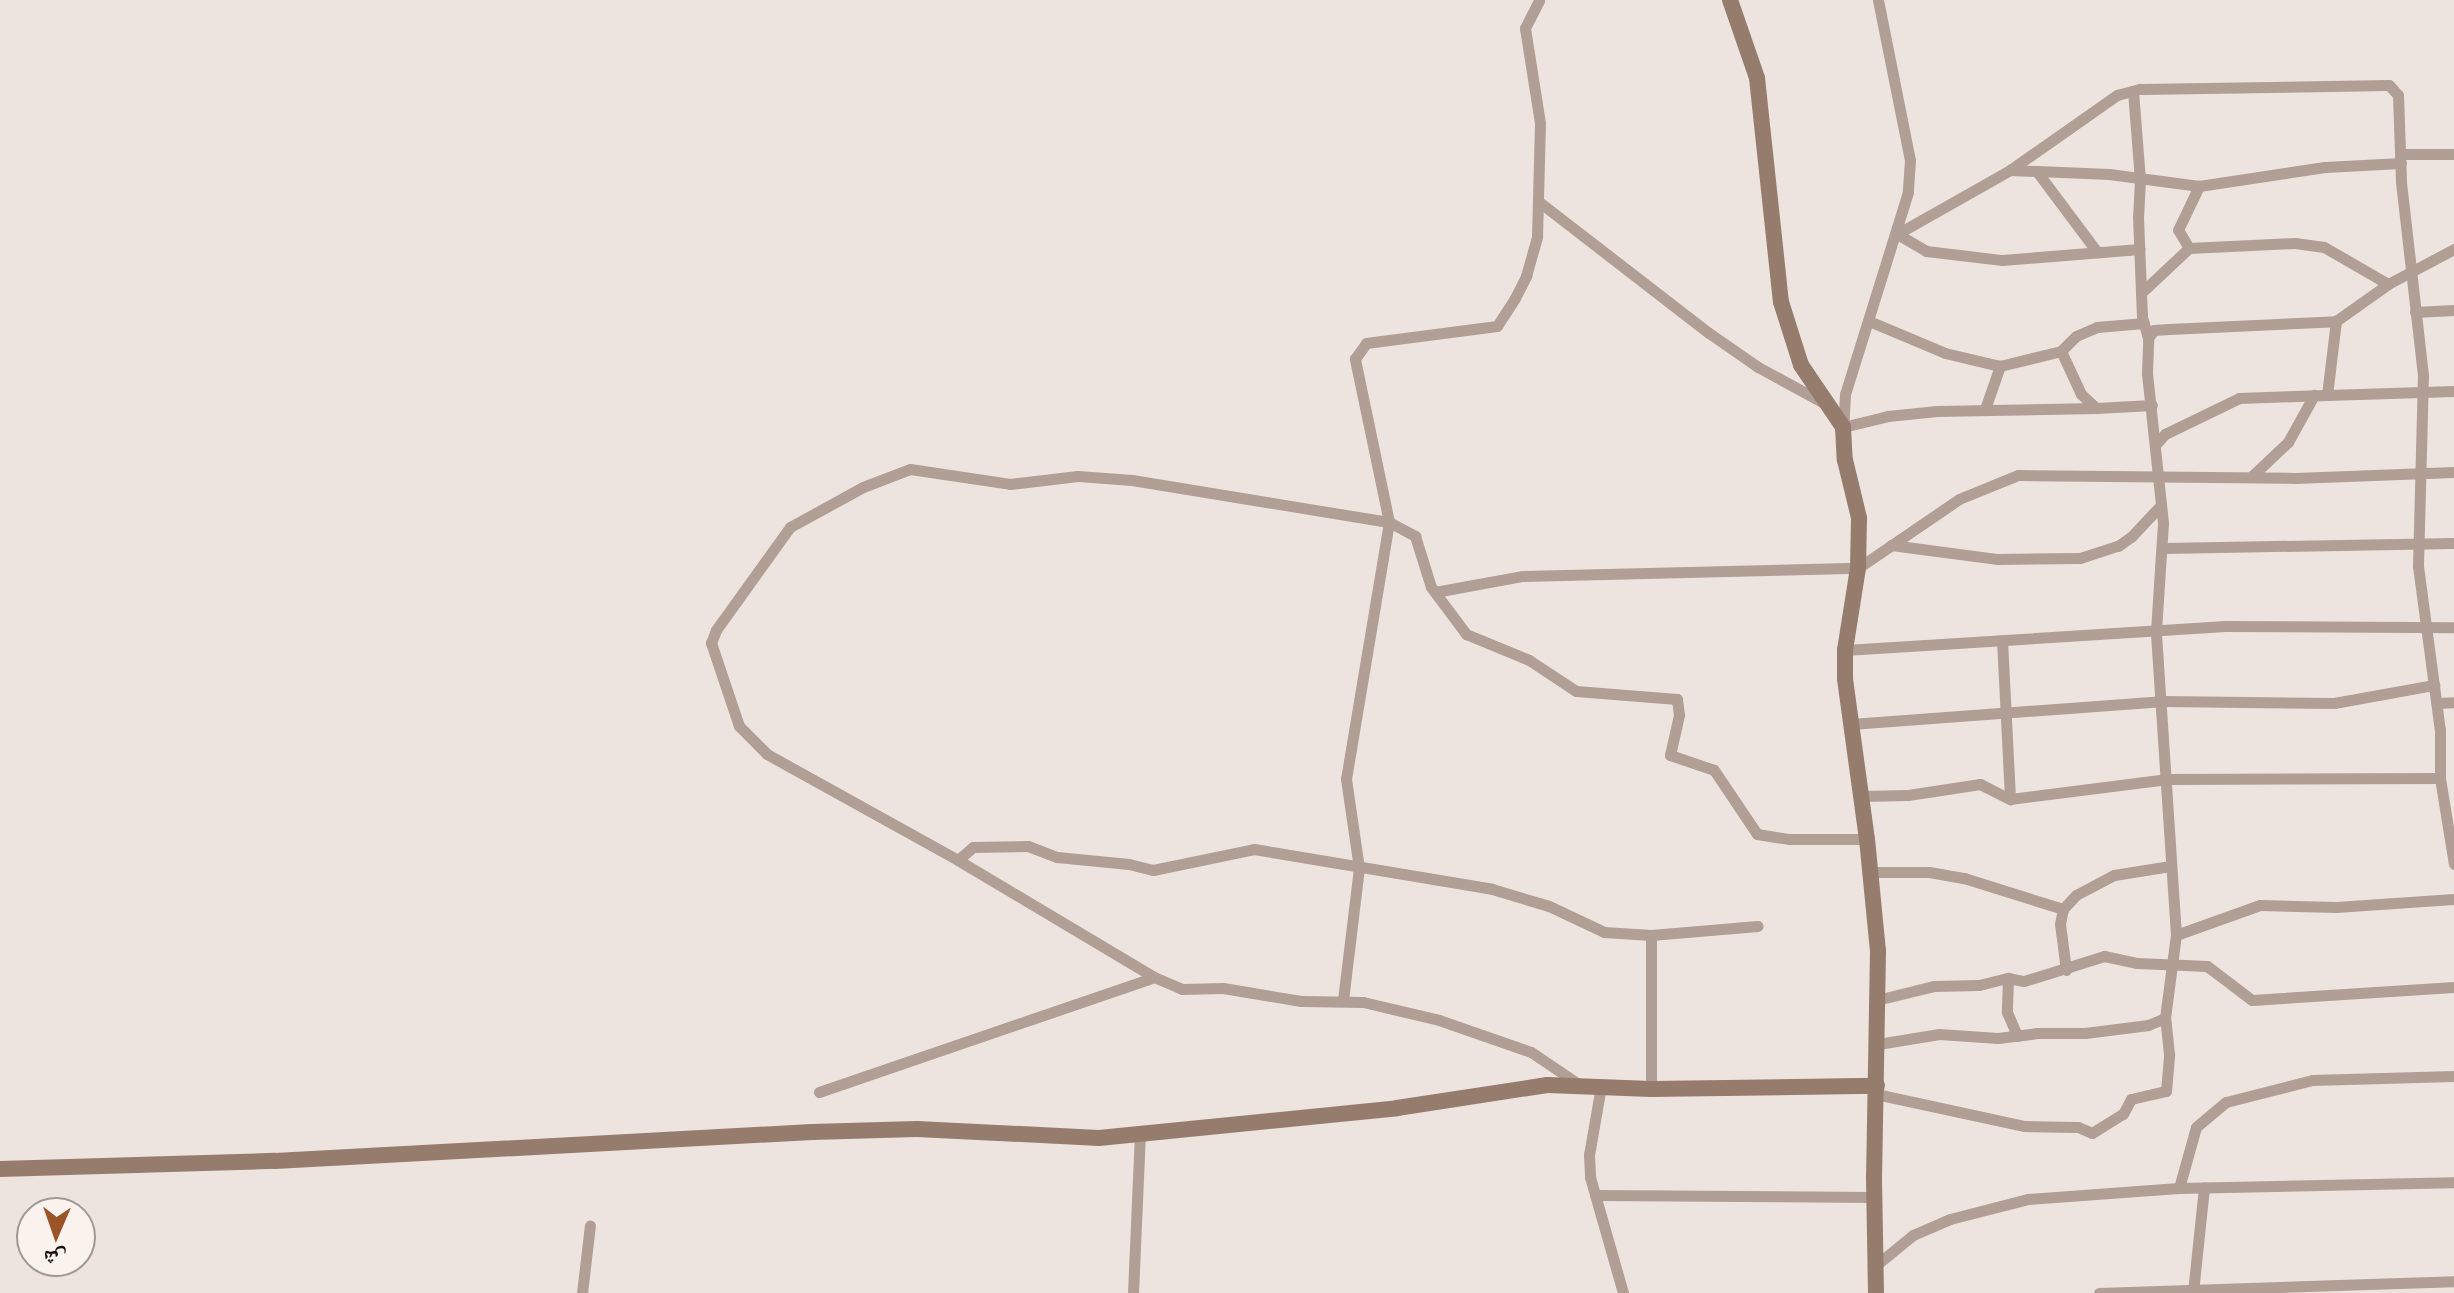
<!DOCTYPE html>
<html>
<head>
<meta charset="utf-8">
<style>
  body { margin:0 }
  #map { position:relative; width:2454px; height:1293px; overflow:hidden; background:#ede4e0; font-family:"Archivo Narrow","Noto Naskh Arabic",sans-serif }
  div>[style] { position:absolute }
  .minor>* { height:11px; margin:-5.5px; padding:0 5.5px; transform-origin:5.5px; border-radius:5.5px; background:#b19e94 }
  .secondary>* { height:16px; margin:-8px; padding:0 8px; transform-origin:8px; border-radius:8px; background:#967c6c }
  span { translate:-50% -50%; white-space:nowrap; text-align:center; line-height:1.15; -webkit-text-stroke:7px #faf2ed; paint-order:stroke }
  .north { position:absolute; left:16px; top:1197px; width:80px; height:80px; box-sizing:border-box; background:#faf2ed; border:2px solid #9f9995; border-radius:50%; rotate:182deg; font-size:22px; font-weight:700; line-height:32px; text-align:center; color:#171412 }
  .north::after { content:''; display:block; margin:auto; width:28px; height:36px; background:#995527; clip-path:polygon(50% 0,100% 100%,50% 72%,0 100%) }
</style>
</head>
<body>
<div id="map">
  <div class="minor">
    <div style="left:1878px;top:0;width:163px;rotate:78.7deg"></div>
    <div style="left:1910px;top:160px;width:32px;rotate:94deg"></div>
    <div style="left:1908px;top:192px;width:212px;rotate:107.3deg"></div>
    <div style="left:1845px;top:394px;width:33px;rotate:93deg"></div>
    <div style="left:1843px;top:427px;width:46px;rotate:-13.7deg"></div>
    <div style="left:1888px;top:416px;width:49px;rotate:-5.8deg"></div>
    <div style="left:1937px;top:411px;width:159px;rotate:-1.1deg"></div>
    <div style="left:2133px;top:91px;width:89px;rotate:85.5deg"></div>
    <div style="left:2140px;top:180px;width:37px;rotate:93deg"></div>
    <div style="left:2138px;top:217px;width:100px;rotate:87.7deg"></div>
    <div style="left:2142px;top:317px;width:22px;rotate:74deg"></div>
    <div style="left:2402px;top:154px;width:52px"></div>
    <div style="left:2010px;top:170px;width:131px;rotate:-35deg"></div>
    <div style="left:2117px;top:95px;width:24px;rotate:-15deg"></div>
    <div style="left:2140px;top:89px;width:249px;rotate:-0.9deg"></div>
    <div style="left:2389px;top:85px;width:13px;rotate:48deg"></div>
    <div style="left:2398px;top:95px;width:87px;rotate:88deg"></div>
    <div style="left:2401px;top:182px;width:194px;rotate:83.5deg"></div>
    <div style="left:2423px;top:375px;width:191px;rotate:91.5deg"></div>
    <div style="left:2418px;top:566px;width:165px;rotate:82.4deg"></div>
    <div style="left:2440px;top:730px;width:48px;rotate:90deg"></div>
    <div style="left:2440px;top:778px;width:87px;rotate:80.8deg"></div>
    <div style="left:2038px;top:173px;width:99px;rotate:53.2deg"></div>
    <div style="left:1538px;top:201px;width:216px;rotate:37.7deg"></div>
    <div style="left:1709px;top:333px;width:60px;rotate:34.8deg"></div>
    <div style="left:1758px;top:367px;width:75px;rotate:28.6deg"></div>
    <div style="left:1897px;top:234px;width:130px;rotate:-29.5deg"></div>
    <div style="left:2010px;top:170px;width:99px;rotate:2.3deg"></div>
    <div style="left:2109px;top:174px;width:91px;rotate:7.6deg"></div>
    <div style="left:1897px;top:234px;width:34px;rotate:30deg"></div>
    <div style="left:1926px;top:251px;width:77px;rotate:6.8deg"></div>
    <div style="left:2002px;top:260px;width:138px;rotate:-4.6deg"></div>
    <div style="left:2189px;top:248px;width:21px;rotate:-121deg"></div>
    <div style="left:2178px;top:230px;width:49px;rotate:-64.5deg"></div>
    <div style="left:2199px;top:186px;width:127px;rotate:-8.6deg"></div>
    <div style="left:2325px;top:167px;width:76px;rotate:-3deg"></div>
    <div style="left:2141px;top:293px;width:66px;rotate:-43.2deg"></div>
    <div style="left:2189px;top:248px;width:106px;rotate:-2.7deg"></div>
    <div style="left:2295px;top:243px;width:29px;rotate:8deg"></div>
    <div style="left:2324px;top:247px;width:74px;rotate:30deg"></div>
    <div style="left:2415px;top:312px;width:39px;rotate:-3deg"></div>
    <div style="left:1869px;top:321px;width:82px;rotate:22.8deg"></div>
    <div style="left:1945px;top:353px;width:57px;rotate:13.3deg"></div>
    <div style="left:2000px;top:366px;width:63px;rotate:-13.8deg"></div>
    <div style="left:2061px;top:351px;width:47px;rotate:65.1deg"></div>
    <div style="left:2081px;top:394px;width:21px;rotate:43deg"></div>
    <div style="left:2096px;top:408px;width:56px;rotate:-3.1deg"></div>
    <div style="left:2061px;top:351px;width:21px;rotate:-45deg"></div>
    <div style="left:2076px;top:336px;width:23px;rotate:-23deg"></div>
    <div style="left:2097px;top:327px;width:47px;rotate:-4.9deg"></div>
    <div style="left:2327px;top:395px;width:127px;rotate:-1.8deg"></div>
    <div style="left:1985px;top:409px;width:46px;rotate:-70.8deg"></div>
    <div style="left:2155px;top:445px;width:15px;rotate:-48deg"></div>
    <div style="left:2165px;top:434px;width:82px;rotate:-25.9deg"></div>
    <div style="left:2239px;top:398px;width:88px;rotate:-2deg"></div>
    <div style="left:2327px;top:395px;width:75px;rotate:-83.1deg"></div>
    <div style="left:2336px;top:321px;width:64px;rotate:-35.4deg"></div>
    <div style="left:2388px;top:284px;width:75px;rotate:-27.9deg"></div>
    <div style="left:2251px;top:477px;width:51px;rotate:-43.4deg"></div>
    <div style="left:2288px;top:442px;width:54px;rotate:-61deg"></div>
    <div style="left:1891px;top:545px;width:108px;rotate:7.5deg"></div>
    <div style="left:1998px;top:559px;width:82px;rotate:-0.7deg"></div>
    <div style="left:2080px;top:558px;width:40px;rotate:-18deg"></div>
    <div style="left:2118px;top:546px;width:16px;rotate:-35deg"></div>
    <div style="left:2131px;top:537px;width:44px;rotate:-46.8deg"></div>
    <div style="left:2164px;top:548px;width:290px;rotate:-1deg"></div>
    <div style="left:1435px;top:592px;width:88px;rotate:-10.4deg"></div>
    <div style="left:1522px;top:576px;width:336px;rotate:-1.4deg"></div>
    <div style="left:1858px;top:568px;width:122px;rotate:-34.3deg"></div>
    <div style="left:1959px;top:499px;width:64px;rotate:-22.1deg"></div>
    <div style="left:2018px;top:475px;width:277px;rotate:0.6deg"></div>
    <div style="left:2295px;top:478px;width:159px;rotate:-2.2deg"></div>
    <div style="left:2002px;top:640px;width:159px;rotate:87.1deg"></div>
    <div style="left:1845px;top:650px;width:381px;rotate:-3.6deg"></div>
    <div style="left:2225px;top:626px;width:229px;rotate:0.3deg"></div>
    <div style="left:2437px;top:703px;width:17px;rotate:-3deg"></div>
    <div style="left:1851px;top:724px;width:311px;rotate:-4.2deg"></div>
    <div style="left:2161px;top:701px;width:173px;rotate:0.7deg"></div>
    <div style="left:2334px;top:703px;width:102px;rotate:-10.2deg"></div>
    <div style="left:1861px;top:796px;width:47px;rotate:-1.2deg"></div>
    <div style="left:1908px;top:795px;width:73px;rotate:-8.7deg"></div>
    <div style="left:1980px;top:784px;width:34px;rotate:27deg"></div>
    <div style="left:2010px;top:799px;width:159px;rotate:-7.2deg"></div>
    <div style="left:2168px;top:779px;width:272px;rotate:-0.2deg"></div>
    <div style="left:958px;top:860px;width:20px;rotate:-41deg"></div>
    <div style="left:973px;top:847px;width:55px;rotate:-1deg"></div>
    <div style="left:1028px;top:846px;width:31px;rotate:21deg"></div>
    <div style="left:1057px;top:857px;width:72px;rotate:5.6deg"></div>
    <div style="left:1129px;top:864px;width:25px;rotate:14deg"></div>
    <div style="left:1153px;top:870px;width:103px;rotate:-11.7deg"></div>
    <div style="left:1254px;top:849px;width:241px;rotate:9.5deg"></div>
    <div style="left:1492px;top:889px;width:59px;rotate:16.6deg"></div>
    <div style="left:1549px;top:906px;width:61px;rotate:25.3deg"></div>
    <div style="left:1604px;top:932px;width:47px;rotate:3.7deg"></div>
    <div style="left:1871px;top:872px;width:58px"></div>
    <div style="left:1929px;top:872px;width:36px;rotate:10deg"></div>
    <div style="left:1964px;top:878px;width:104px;rotate:17.4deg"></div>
    <div style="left:2176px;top:935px;width:89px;rotate:-19.7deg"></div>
    <div style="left:2260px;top:905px;width:76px;rotate:1.5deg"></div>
    <div style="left:2336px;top:907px;width:118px;rotate:-3.9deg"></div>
    <div style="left:2066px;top:970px;width:46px;rotate:-97.4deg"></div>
    <div style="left:2060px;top:924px;width:15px;rotate:-79deg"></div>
    <div style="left:2063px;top:909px;width:19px;rotate:-47deg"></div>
    <div style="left:2076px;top:895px;width:43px;rotate:-27.8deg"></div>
    <div style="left:2114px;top:875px;width:57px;rotate:-9.1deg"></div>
    <div style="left:1154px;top:977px;width:228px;rotate:-149.2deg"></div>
    <div style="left:958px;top:860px;width:218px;rotate:-151deg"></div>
    <div style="left:767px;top:754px;width:40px;rotate:-135deg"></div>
    <div style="left:739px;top:726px;width:88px;rotate:-108.6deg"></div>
    <div style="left:711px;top:643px;width:14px;rotate:-69deg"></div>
    <div style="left:716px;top:630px;width:127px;rotate:-54.3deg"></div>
    <div style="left:790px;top:527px;width:83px;rotate:-28.7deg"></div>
    <div style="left:863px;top:487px;width:50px;rotate:-21deg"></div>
    <div style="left:910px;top:469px;width:101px;rotate:8.5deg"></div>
    <div style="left:1010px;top:484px;width:68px;rotate:-6.7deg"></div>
    <div style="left:1078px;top:476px;width:54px;rotate:4.2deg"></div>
    <div style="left:1132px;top:480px;width:260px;rotate:9.3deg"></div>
    <div style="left:1389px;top:522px;width:30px;rotate:28deg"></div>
    <div style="left:1415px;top:536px;width:53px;rotate:72.6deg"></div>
    <div style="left:1431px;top:587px;width:59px;rotate:53.3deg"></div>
    <div style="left:1466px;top:634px;width:68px;rotate:22.4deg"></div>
    <div style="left:1529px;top:660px;width:56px;rotate:33.4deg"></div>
    <div style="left:1576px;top:691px;width:101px;rotate:4.5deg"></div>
    <div style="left:1677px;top:699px;width:16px;rotate:83deg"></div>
    <div style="left:1679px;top:715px;width:41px;rotate:102.7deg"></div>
    <div style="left:1670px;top:755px;width:46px;rotate:18.8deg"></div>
    <div style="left:1714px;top:770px;width:77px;rotate:56.1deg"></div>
    <div style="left:1757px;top:834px;width:33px;rotate:9deg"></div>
    <div style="left:1790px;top:839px;width:77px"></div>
    <div style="left:2008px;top:978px;width:34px;rotate:92deg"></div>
    <div style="left:2007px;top:1012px;width:26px;rotate:67deg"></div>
    <div style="left:1343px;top:1000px;width:133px;rotate:-83.1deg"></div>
    <div style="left:1359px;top:868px;width:90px;rotate:-98.3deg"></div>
    <div style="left:1346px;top:779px;width:261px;rotate:-80.5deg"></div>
    <div style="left:1389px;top:522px;width:167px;rotate:-101.8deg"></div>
    <div style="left:1355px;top:359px;width:19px;rotate:-55deg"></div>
    <div style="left:1366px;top:343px;width:132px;rotate:-7.4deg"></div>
    <div style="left:1497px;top:326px;width:33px;rotate:-57deg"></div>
    <div style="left:1515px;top:298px;width:25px;rotate:-63deg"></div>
    <div style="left:1526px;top:276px;width:41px;rotate:-74.2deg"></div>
    <div style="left:1537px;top:237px;width:114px;rotate:-88.5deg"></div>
    <div style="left:1540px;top:123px;width:96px;rotate:-99deg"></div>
    <div style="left:1525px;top:28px;width:31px;rotate:-63deg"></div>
    <div style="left:1877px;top:1000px;width:59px;rotate:-13.8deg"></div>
    <div style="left:1934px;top:986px;width:45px;rotate:-1.3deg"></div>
    <div style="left:1979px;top:985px;width:30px;rotate:-14deg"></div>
    <div style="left:2008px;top:978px;width:16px;rotate:11deg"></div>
    <div style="left:2024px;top:981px;width:84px;rotate:-17.4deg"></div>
    <div style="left:2104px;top:956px;width:34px;rotate:12deg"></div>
    <div style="left:2137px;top:963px;width:70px;rotate:2.5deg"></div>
    <div style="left:2207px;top:966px;width:56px;rotate:37.1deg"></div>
    <div style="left:2252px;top:1000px;width:202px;rotate:-3.7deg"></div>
    <div style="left:1878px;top:1044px;width:62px;rotate:-9.3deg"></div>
    <div style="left:1939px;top:1034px;width:59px;rotate:3.9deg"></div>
    <div style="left:1998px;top:1038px;width:38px;rotate:-7deg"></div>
    <div style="left:2036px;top:1033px;width:49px"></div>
    <div style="left:2085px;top:1033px;width:64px;rotate:-7.2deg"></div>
    <div style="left:2148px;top:1025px;width:18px;rotate:-22deg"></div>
    <div style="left:1601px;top:1086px;width:70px;rotate:99.9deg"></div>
    <div style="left:1589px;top:1155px;width:22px;rotate:87deg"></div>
    <div style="left:1590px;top:1177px;width:121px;rotate:74.1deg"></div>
    <div style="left:1651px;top:1089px;width:154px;rotate:-90deg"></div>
    <div style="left:1651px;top:935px;width:107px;rotate:-4.8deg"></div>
    <div style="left:819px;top:1092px;width:354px;rotate:-18.9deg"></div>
    <div style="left:1154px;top:977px;width:30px;rotate:23deg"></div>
    <div style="left:1182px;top:989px;width:41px;rotate:-1.4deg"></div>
    <div style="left:1223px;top:988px;width:79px;rotate:9.5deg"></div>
    <div style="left:1301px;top:1001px;width:62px;rotate:0.9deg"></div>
    <div style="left:1363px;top:1002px;width:78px;rotate:13.3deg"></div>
    <div style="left:1439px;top:1020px;width:97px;rotate:19.2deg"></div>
    <div style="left:1531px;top:1052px;width:59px;rotate:34deg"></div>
    <div style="left:1876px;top:1094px;width:151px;rotate:12.2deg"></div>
    <div style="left:2024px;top:1126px;width:54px;rotate:1.1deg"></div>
    <div style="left:2078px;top:1127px;width:15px;rotate:23deg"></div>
    <div style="left:2092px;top:1133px;width:36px;rotate:-32deg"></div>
    <div style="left:2123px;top:1114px;width:17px;rotate:-62deg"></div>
    <div style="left:2131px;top:1099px;width:36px;rotate:-13deg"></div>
    <div style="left:2166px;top:1091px;width:37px;rotate:-85deg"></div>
    <div style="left:2169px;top:1054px;width:36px;rotate:-96deg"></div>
    <div style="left:2165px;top:1018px;width:84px;rotate:-82.5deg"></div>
    <div style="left:2176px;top:935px;width:305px;rotate:-93.8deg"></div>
    <div style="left:2156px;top:631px;width:108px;rotate:-86.3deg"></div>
    <div style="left:2163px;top:523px;width:150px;rotate:-96.1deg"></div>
    <div style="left:2147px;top:374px;width:36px;rotate:-88deg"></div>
    <div style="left:2148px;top:338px;width:10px;rotate:-53deg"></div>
    <div style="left:2154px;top:330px;width:15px;rotate:-4deg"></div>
    <div style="left:2169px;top:329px;width:167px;rotate:-2.7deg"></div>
    <div style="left:2179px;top:1188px;width:63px;rotate:-74.4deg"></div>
    <div style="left:2196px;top:1127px;width:39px;rotate:-40deg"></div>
    <div style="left:2226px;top:1102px;width:89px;rotate:-14.3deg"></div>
    <div style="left:2312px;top:1080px;width:142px;rotate:-1.6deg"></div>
    <div style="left:1595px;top:1195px;width:279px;rotate:0.4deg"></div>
    <div style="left:1875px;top:1266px;width:49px;rotate:-39.2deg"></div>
    <div style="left:1913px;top:1235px;width:40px;rotate:-23.4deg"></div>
    <div style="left:1950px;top:1219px;width:81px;rotate:-14.4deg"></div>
    <div style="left:2028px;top:1199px;width:151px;rotate:-4.2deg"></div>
    <div style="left:2179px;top:1188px;width:275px;rotate:-1.2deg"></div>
    <div style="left:2193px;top:1292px;width:105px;rotate:-84deg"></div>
    <div style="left:582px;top:1293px;width:68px;rotate:-83.3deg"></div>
    <div style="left:1133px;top:1293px;width:158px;rotate:-87.5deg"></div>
    <div style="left:2099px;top:1293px;width:355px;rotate:-1.9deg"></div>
  </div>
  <div class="secondary">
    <div style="left:1730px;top:0;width:83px;rotate:70.9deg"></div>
    <div style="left:1757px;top:78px;width:225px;rotate:83.9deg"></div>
    <div style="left:1781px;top:302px;width:66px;rotate:72.4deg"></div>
    <div style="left:1801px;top:365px;width:75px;rotate:55.9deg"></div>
    <div style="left:1843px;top:427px;width:33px;rotate:87deg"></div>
    <div style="left:1845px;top:460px;width:60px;rotate:76.4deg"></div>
    <div style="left:1859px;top:518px;width:50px;rotate:91.1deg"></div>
    <div style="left:1858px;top:568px;width:83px;rotate:99deg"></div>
    <div style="left:1845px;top:650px;width:29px;rotate:90deg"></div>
    <div style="left:1845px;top:679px;width:162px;rotate:82.2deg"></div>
    <div style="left:1867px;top:839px;width:113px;rotate:84.4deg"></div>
    <div style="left:1878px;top:951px;width:227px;rotate:91deg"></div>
    <div style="left:1874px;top:1178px;width:115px;rotate:89deg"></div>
    <div style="left:0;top:1169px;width:275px;rotate:-1.7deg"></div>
    <div style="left:275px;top:1161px;width:538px;rotate:-3.09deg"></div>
    <div style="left:812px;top:1132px;width:105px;rotate:-1.6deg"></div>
    <div style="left:917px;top:1129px;width:182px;rotate:2.8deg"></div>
    <div style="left:1099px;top:1138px;width:300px;rotate:-5.7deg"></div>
    <div style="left:1397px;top:1108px;width:152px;rotate:-8.7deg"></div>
    <div style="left:1547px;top:1085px;width:104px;rotate:2.2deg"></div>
    <div style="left:1651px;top:1089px;width:226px;rotate:-0.8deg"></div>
  </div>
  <div class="north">ش</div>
</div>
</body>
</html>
